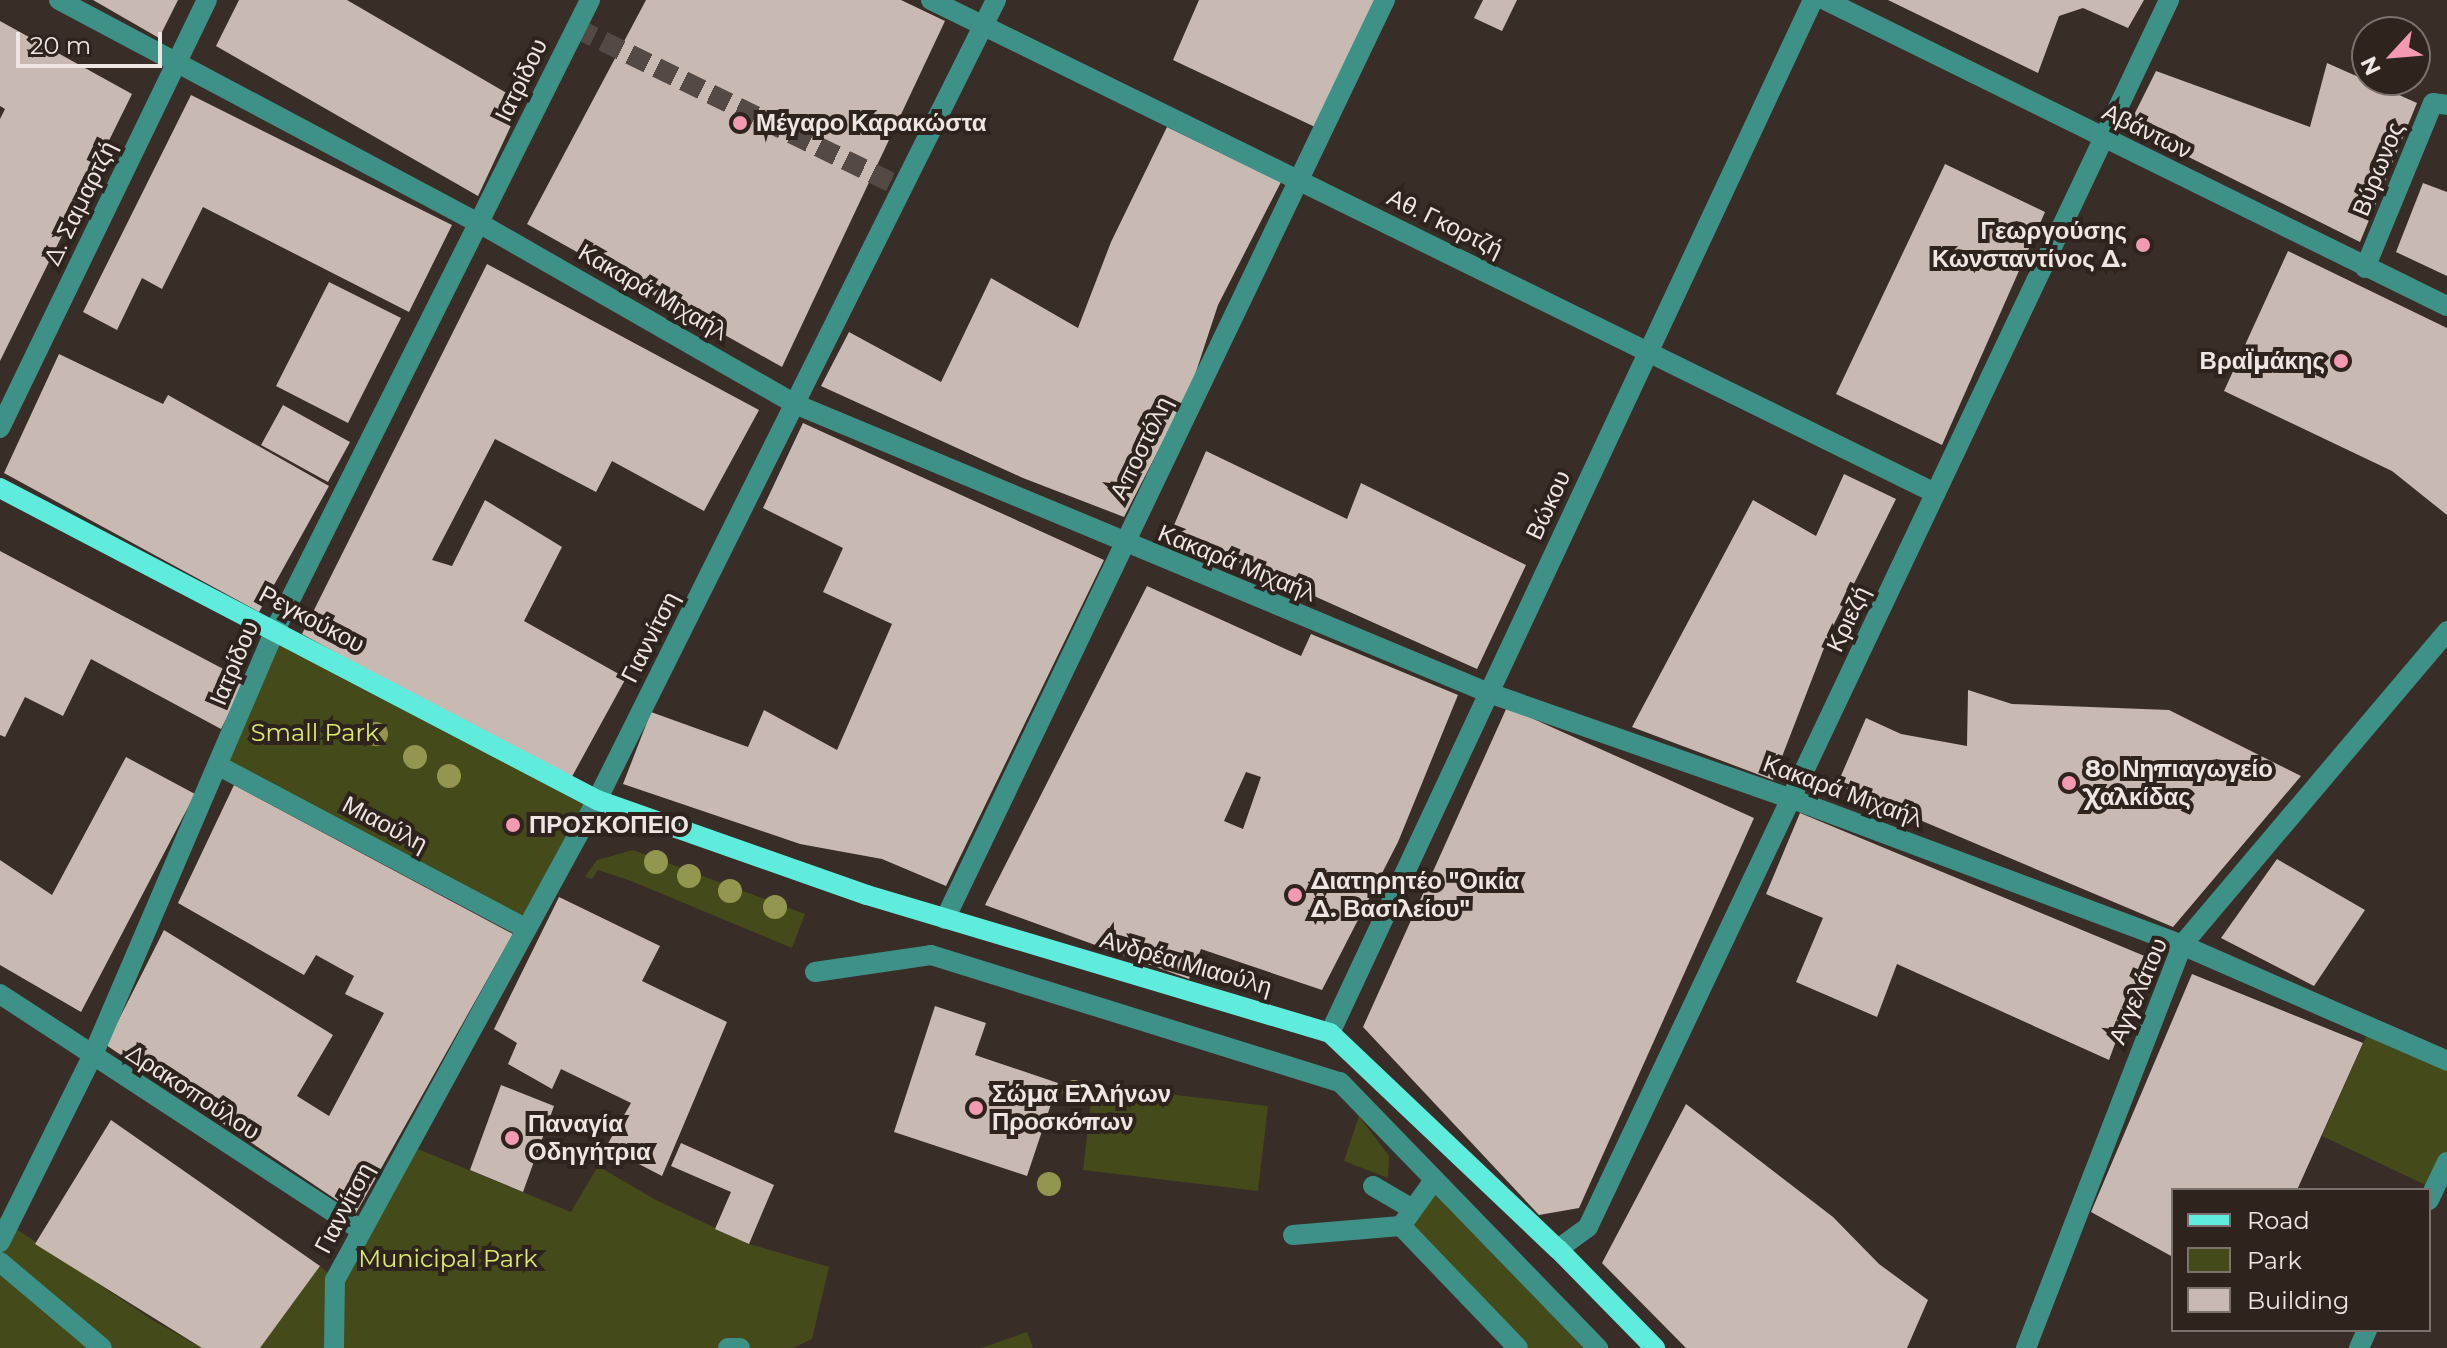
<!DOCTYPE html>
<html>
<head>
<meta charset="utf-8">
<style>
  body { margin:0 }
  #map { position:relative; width:2447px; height:1348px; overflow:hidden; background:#392d28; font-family:Montserrat,sans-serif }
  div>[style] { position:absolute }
  .green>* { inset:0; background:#444a1a }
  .building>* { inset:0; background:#c8b9b2 }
  .minor-tunnel>* { height:20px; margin-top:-10px; transform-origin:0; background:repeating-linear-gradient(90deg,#544944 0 20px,transparent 0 30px) }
  .minor>* { height:20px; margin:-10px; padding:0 10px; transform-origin:10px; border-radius:10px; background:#3e9187 }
  .major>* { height:20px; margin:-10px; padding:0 10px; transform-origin:10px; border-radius:10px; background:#5fecdc }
  .trees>* { width:24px; height:24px; margin:-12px; border-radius:50%; background:#92964e }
  .dots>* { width:22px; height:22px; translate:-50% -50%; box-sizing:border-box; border:4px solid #2f231e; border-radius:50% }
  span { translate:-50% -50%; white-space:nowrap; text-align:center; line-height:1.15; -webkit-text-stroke:8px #2f231e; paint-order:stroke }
  .street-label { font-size:24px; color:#eee6e3 }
  .poi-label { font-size:24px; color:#eee6e3; font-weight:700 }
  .left { translate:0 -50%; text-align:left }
  .right { translate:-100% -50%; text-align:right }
  .park-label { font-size:24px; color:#dbeb6d }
  .legend { position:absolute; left:2171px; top:1188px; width:260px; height:144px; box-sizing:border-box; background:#2f231e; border:2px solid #7b716d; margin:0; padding:10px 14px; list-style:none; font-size:24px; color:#eee6e3 }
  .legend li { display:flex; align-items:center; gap:16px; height:40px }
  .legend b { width:40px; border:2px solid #7b716d }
  .north { position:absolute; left:2351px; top:16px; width:80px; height:80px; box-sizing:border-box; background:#2f231e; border:2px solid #7b716d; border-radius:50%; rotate:244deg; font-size:22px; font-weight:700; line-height:32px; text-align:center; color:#eee6e3 }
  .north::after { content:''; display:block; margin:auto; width:28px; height:36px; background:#f19ab2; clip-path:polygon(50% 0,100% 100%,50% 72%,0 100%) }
  .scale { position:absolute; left:16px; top:32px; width:146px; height:36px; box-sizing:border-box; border:4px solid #eee6e3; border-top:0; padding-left:10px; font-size:24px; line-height:28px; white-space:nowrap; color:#eee6e3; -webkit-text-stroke:6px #2f231e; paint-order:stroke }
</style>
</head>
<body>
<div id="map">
  <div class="green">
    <div style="clip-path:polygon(276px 628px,597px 800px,527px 929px,219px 766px)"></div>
    <div style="clip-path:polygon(633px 850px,805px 914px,792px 948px,631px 881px,598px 870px,592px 879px,585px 877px,597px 860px)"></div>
    <div style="clip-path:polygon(2370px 1028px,2447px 1061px,2447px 1162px,2434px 1189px,2322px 1136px)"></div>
    <div style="clip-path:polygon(1093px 1085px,1268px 1106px,1258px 1191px,1083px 1170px)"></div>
    <div style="clip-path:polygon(1359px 1116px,1389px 1156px,1388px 1178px,1344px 1161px)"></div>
    <div style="clip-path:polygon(408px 1145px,571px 1212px,598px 1166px,654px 1199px,749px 1244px,829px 1267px,812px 1339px,793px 1348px,260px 1348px,320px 1266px,335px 1279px)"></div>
    <div style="clip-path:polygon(1434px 1180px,1598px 1348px,1518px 1348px,1401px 1226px)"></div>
    <div style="clip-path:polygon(0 1218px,154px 1321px,202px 1348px,0 1348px)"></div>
    <div style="clip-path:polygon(1027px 1332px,1033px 1348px,981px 1348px)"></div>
  </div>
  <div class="building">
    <div style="clip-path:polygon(93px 0,178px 0,159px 38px)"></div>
    <div style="clip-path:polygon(239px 0,347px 0,522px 102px,478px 196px,216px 46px)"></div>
    <div style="clip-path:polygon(646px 0,901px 0,945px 21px,782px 367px,527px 224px)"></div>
    <div style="clip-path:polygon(1199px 0,1376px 0,1315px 127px,1173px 60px)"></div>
    <div style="clip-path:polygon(1483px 0,1517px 0,1502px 31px,1474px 18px)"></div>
    <div style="clip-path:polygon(1888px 0,2144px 0,2128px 28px,2083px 8px,2059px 16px,2038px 73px)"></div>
    <div style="clip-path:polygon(0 21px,132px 94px,0 361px,0 119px,5px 109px,0 106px)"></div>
    <div style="clip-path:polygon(2327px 63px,2417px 103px,2360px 242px,2128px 127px,2156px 71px,2310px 127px)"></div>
    <div style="clip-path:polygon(191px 95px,452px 225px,409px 312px,203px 207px,162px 289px,142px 278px,117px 330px,83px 312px)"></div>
    <div style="clip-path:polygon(1167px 127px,1281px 182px,1218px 305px,1191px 387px,1124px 517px,1023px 478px,821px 386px,849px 332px,941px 382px,991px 278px,1078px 328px,1111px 242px)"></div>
    <div style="clip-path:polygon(1945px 164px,2045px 212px,1942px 445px,1836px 394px)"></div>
    <div style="clip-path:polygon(2423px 183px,2447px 192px,2447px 276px,2396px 252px)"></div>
    <div style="clip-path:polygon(2288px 251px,2447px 328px,2447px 515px,2392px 471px,2224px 391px)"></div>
    <div style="clip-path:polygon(487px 264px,759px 410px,704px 511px,612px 461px,596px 492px,495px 439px,432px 560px,452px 566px,485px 500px,562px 547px,524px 621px,626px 678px,569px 782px,302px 634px)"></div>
    <div style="clip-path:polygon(329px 282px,401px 318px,348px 423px,276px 386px)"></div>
    <div style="clip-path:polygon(59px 354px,163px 404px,168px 395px,329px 486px,259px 612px,4px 473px)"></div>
    <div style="clip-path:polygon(283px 405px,350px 442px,328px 482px,261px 445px)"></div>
    <div style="clip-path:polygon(803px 423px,1104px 560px,946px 886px,882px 859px,800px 844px,623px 784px,651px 712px,748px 747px,764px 710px,837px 750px,892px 624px,823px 592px,843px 548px,763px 508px)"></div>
    <div style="clip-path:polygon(1206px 451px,1347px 519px,1361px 483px,1526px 565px,1477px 669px,1171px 532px)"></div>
    <div style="clip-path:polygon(1844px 474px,1896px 499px,1831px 630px,1773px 780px,1632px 727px,1753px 500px,1816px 536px)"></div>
    <div style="clip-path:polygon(0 551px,246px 681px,221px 729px,91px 659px,63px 716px,25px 697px,5px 737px,0 735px)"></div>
    <div style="clip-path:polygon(evenodd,1147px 586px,1301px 656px,1311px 634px,1458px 695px,1398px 842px,1322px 990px,1201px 949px,1189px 979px,985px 905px,1147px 586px,1246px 772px,1261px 777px,1243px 829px,1224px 821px,1246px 772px)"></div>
    <div style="clip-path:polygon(1968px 690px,2012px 704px,2169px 710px,2301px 776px,2173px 927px,1837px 785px,1866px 718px,1901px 734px,1967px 746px)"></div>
    <div style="clip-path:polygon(1507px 707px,1754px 818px,1579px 1208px,1539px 1215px,1363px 1027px)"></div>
    <div style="clip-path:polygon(126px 757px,195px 794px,81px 1012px,0 965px,0 860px,52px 895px)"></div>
    <div style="clip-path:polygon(234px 785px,513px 934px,356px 1213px,106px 1045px,164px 930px,333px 1035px,297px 1096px,329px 1116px,384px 1013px,345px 994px,354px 976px,316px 955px,304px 975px,178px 903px)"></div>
    <div style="clip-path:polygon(1800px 813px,2147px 957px,2109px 1060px,1897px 964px,1877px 1017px,1796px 982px,1823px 918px,1766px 894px)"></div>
    <div style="clip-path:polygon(2277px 859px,2365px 910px,2314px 986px,2221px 938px)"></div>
    <div style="clip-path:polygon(559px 897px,660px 946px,642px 981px,727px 1022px,662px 1176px,606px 1147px,631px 1103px,561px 1069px,552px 1089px,508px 1064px,517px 1043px,494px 1029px)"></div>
    <div style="clip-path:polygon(2192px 974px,2363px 1043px,2297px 1190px,2173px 1190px,2173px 1257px,2091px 1212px)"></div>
    <div style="clip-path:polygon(935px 1006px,986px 1023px,975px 1055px,1058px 1083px,1027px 1176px,894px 1132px)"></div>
    <div style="clip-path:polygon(501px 1085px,554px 1106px,523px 1192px,470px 1170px)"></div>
    <div style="clip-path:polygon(1686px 1104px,1833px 1217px,1879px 1264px,1928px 1300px,1907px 1348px,1686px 1348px,1602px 1263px)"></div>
    <div style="clip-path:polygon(111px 1120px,320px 1266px,260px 1348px,202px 1348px,35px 1244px)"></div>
    <div style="clip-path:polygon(681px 1143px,774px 1185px,749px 1244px,715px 1229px,731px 1192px,671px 1166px)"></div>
  </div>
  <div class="minor-tunnel">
    <div style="left:576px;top:28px;width:363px;rotate:26.1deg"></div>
  </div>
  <div class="minor">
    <div style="left:59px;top:0;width:476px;rotate:28deg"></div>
    <div style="left:479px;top:223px;width:364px;rotate:29.8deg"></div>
    <div style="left:795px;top:404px;width:752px;rotate:22.61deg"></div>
    <div style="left:1489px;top:693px;width:321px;rotate:19.3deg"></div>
    <div style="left:1792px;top:799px;width:416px;rotate:20.5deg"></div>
    <div style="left:2182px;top:945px;width:289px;rotate:23.6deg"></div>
    <div style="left:931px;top:0;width:1119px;rotate:26.15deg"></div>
    <div style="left:1825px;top:0;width:693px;rotate:26.2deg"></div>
    <div style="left:2365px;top:268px;width:178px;rotate:-67.6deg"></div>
    <div style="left:2433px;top:103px;width:14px;rotate:8deg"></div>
    <div style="left:0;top:428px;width:475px;rotate:-64.2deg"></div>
    <div style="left:219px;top:766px;width:348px;rotate:27.9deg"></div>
    <div style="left:945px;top:919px;width:1019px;rotate:-64.42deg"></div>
    <div style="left:815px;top:972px;width:117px;rotate:-8.3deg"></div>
    <div style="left:931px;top:955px;width:428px;rotate:17.3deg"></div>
    <div style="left:1340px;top:1082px;width:371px;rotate:45.9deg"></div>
    <div style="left:0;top:994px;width:430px;rotate:33.2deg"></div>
    <div style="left:1330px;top:1033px;width:1140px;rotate:-64.94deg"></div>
    <div style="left:1373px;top:1186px;width:44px;rotate:30.1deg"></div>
    <div style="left:2429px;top:1200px;width:42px;rotate:-64.7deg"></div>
    <div style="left:1401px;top:1226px;width:169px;rotate:46.2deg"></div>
    <div style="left:1401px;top:1226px;width:57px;rotate:-54.3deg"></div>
    <div style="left:1293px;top:1235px;width:108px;rotate:-4.8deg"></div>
    <div style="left:0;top:1242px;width:207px;rotate:-63.6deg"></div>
    <div style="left:92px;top:1057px;width:467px;rotate:-66.8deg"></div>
    <div style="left:276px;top:628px;width:702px;rotate:-63.43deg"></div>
    <div style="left:1558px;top:1249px;width:37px;rotate:-36deg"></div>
    <div style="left:1588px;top:1227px;width:1358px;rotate:-64.66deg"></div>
    <div style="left:0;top:1262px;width:133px;rotate:40.1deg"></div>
    <div style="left:334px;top:1348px;width:68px;rotate:-89.2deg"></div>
    <div style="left:335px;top:1280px;width:547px;rotate:-61.37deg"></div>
    <div style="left:597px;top:800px;width:894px;rotate:-63.49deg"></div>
    <div style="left:728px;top:1348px;width:12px"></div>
    <div style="left:2026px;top:1348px;width:432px;rotate:-68.8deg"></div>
    <div style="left:2182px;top:945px;width:411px;rotate:-49.8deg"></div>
    <div style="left:2359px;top:1348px;width:20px;rotate:-66deg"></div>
  </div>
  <div class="major">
    <div style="left:0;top:488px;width:674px;rotate:27.59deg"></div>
    <div style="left:597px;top:800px;width:286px;rotate:19.4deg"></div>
    <div style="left:867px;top:895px;width:483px;rotate:16.6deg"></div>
    <div style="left:1330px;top:1033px;width:314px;rotate:43.5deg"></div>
    <div style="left:1558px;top:1249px;width:139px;rotate:45.6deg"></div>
  </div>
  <div class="trees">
    <div style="left:376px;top:734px"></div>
    <div style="left:415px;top:757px"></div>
    <div style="left:449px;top:776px"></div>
    <div style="left:656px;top:862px"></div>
    <div style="left:689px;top:876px"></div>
    <div style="left:730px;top:891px"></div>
    <div style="left:775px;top:907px"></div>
    <div style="left:1074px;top:1092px"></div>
    <div style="left:1049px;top:1184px"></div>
  </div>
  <div class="dots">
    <div style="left:740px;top:123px;background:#f19ab2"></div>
    <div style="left:2143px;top:245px;background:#f19ab2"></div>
    <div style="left:2341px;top:361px;background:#f19ab2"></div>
    <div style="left:2069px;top:783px;background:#f19ab2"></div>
    <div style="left:513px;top:825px;background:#f19ab2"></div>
    <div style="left:1295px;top:895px;background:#f19ab2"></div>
    <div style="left:976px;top:1108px;background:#f19ab2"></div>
    <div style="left:512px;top:1138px;background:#f19ab2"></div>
  </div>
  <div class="street-label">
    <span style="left:521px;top:80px;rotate:-64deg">Ιατρίδου</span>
    <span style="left:2147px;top:131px;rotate:26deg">Αβάντων</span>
    <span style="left:2378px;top:169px;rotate:-68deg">Βύρωνος</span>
    <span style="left:80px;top:203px;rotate:-64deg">Δ. Σαμαρτζή</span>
    <span style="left:1445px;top:223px;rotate:26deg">Αθ. Γκορτζή</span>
    <span style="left:653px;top:292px;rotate:30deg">Κακαρά Μιχαήλ</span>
    <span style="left:1141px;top:448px;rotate:-64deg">Αποστόλη</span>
    <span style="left:1548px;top:505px;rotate:-65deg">Βώκου</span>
    <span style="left:1237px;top:563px;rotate:22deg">Κακαρά Μιχαήλ</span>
    <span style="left:312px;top:619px;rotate:28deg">Ρεγκούκου</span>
    <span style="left:1848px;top:619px;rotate:-65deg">Κριεζή</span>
    <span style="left:650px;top:637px;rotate:-63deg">Γιαννίτση</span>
    <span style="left:234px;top:663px;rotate:-67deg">Ιατρίδου</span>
    <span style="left:1843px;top:791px;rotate:20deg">Κακαρά Μιχαήλ</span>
    <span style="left:385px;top:824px;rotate:28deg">Μιαούλη</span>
    <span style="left:1186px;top:963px;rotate:16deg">Ανδρέα Μιαούλη</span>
    <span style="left:2138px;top:991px;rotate:-67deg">Αγγελάτου</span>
    <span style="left:193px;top:1092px;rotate:33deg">Δρακοπούλου</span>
    <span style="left:344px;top:1208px;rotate:-62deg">Γιαννίτση</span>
  </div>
  <div class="poi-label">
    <span class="left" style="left:756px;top:123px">Μέγαρο Καρακώστα</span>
    <span class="right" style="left:2127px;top:245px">Γεωργούσης<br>Κωνσταντίνος Δ.</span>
    <span class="right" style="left:2325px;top:361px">ΒραΪμάκης</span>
    <span class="left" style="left:2085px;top:783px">8ο Νηπιαγωγείο<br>Χαλκίδας</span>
    <span class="left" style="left:529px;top:825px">ΠΡΟΣΚΟΠΕΙΟ</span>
    <span class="left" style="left:1311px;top:895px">Διατηρητέο "Οικία<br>Δ. Βασιλείου"</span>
    <span class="left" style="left:992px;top:1108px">Σώμα Ελλήνων<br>Προσκόπων</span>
    <span class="left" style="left:528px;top:1138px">Παναγία<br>Οδηγήτρια</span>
  </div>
  <div class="park-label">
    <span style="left:315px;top:733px">Small Park</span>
    <span style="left:448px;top:1259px">Municipal Park</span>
  </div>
  <ul class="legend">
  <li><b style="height:10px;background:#5fecdc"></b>Road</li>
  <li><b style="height:22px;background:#444a1a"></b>Park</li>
  <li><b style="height:22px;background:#c8b9b2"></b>Building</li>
  </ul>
  <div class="north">N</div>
  <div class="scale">20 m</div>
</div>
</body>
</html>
